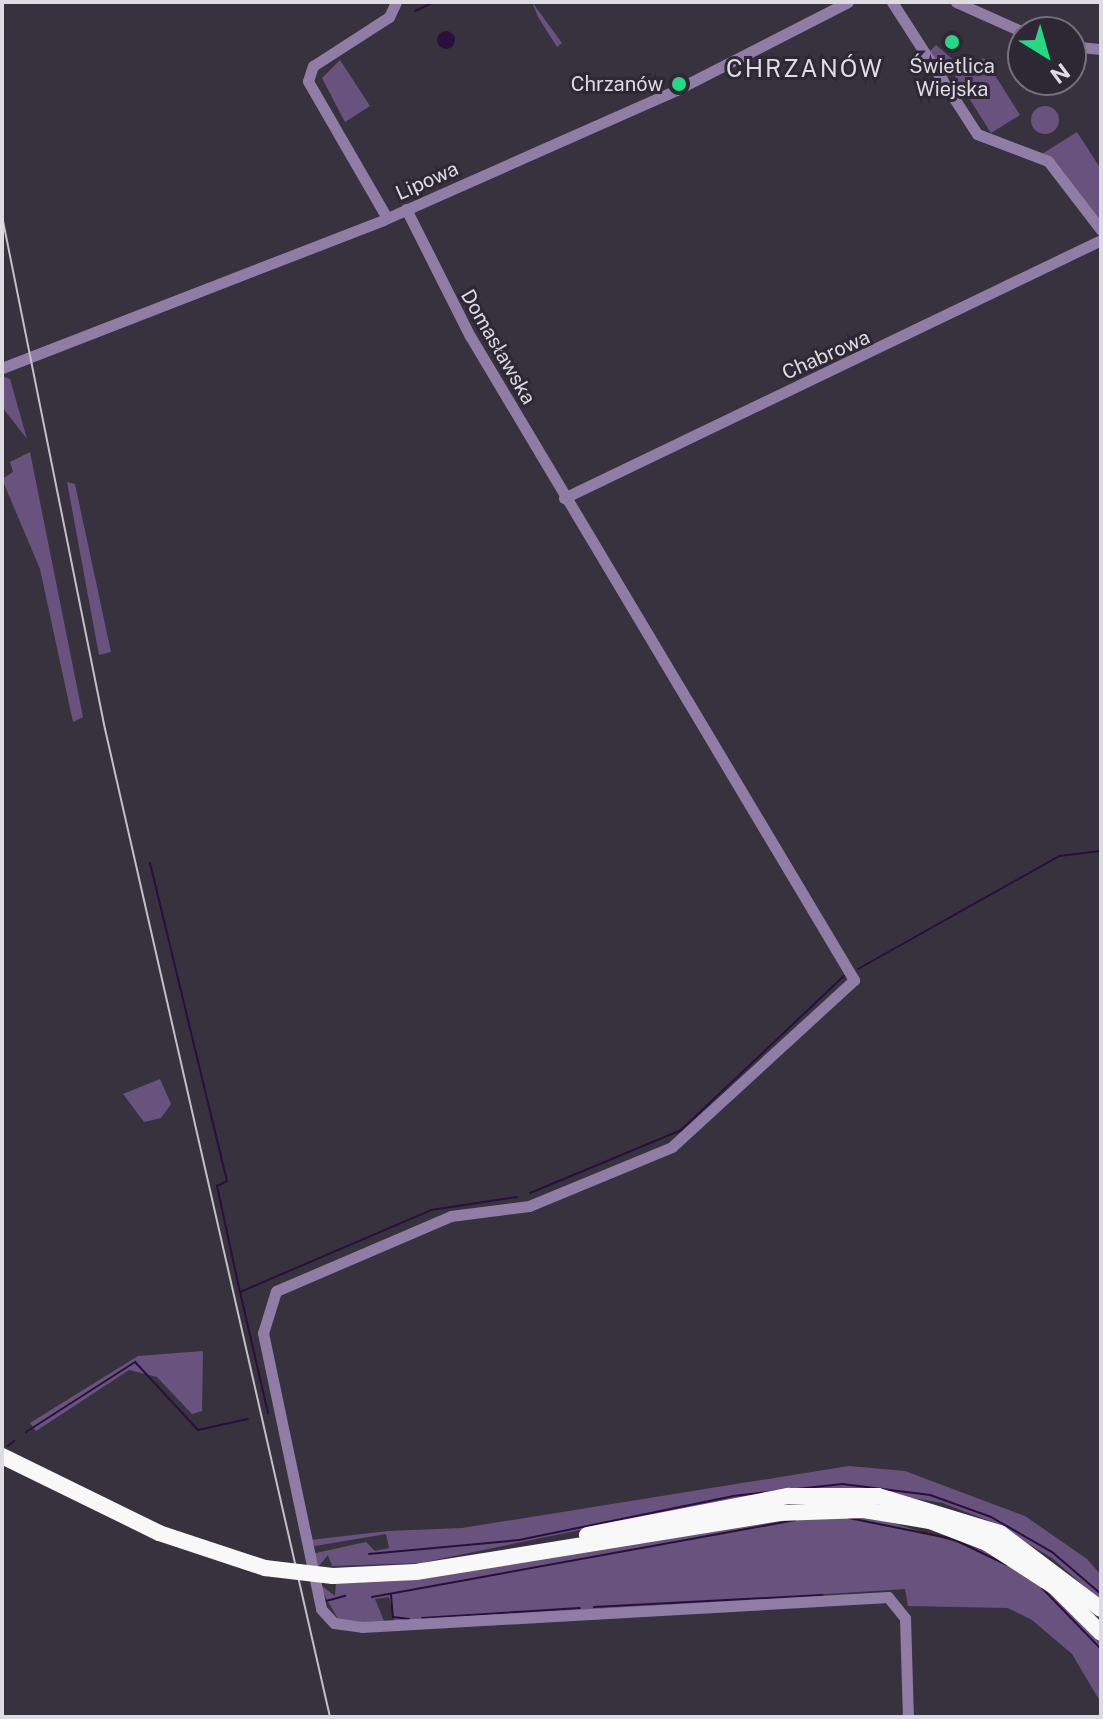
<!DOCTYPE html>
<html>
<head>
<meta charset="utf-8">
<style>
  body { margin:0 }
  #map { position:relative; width:1103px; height:1719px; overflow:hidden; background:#38323f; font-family:"Public Sans",sans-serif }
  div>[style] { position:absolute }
  .green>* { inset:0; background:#68537e }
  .round { border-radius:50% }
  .water>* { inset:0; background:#28103b }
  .stream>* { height:2px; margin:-1px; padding:0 1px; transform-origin:1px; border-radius:1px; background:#28103b }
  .minor>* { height:11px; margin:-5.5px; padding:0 5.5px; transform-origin:5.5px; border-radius:5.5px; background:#907da5 }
  .highway>* { height:16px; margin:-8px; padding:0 8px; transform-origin:8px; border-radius:8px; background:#f8f8f8 }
  .rail>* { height:2px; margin:-1px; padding:0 1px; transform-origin:1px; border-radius:1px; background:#c3bfc7 }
  .highway-bridge>* { height:16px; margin:-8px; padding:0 8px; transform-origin:8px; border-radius:8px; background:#f8f8f8 }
  .dots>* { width:22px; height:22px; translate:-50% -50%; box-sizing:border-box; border:4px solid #2e2835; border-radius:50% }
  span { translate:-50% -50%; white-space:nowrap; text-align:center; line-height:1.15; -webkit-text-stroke:6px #2e2835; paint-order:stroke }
  .poi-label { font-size:20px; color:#dfdbe3 }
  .right { translate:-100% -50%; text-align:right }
  .street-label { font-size:20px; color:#dfdbe3 }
  .quarter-label { font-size:24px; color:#dfdbe3; letter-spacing:2px }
  .frame { position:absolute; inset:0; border:4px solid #dfdbe3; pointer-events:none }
  .north { position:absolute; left:1007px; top:16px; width:80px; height:80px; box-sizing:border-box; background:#2e2835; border:2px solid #75707b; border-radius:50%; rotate:143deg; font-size:22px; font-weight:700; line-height:32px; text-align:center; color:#dfdbe3 }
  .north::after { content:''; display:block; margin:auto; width:28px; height:36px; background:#24d886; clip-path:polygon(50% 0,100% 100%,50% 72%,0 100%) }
</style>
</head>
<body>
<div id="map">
  <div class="green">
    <div style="clip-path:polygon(532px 2px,562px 43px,557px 47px,538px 17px)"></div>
    <div style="clip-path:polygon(936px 45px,958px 64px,946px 79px,929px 52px)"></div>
    <div style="clip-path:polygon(984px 58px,1020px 115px,991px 133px,955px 76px)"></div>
    <div style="clip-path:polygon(340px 60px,370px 106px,345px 122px,322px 78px)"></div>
    <div class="round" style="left:1031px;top:106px;width:28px;height:28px"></div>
    <div style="clip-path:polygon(1077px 132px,1101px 169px,1101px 222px,1042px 154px)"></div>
    <div style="clip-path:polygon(2px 376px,10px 379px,27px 439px,2px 407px)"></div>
    <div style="clip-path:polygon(30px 452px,83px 717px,73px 722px,40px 569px,2px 479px,13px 472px,10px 462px)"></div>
    <div style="clip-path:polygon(67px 482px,75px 484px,111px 652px,99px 655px)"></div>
    <div style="clip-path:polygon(160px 1079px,171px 1104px,161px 1118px,144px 1122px,123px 1094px)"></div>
    <div style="clip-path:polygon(203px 1351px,202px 1411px,192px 1414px,157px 1377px,129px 1370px,36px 1431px,30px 1423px,138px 1356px)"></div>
    <div style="clip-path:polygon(849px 1466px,905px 1471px,1025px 1516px,1087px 1559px,1101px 1575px,1101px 1601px,1052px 1558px,992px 1522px,943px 1503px,849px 1488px,677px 1510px,420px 1563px,332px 1566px,328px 1555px,318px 1567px,311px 1554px,366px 1542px,375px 1551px,389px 1548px,386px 1534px,315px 1546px,310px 1540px,388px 1531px,462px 1528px)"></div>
    <div style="clip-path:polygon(798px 1517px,876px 1518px,988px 1552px,1053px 1594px,1101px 1644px,1101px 1703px,1072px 1654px,1032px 1620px,1008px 1608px,908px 1606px,905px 1589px,395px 1622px,389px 1597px,375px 1599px,384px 1621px,360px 1623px,338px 1619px,317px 1582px,335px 1596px,336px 1583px,397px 1581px)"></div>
  </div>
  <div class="water">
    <div class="round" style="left:437px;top:31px;width:18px;height:18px"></div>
  </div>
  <div class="stream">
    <div style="left:415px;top:11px;width:21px;rotate:-25deg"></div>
    <div style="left:150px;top:863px;width:327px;rotate:76.4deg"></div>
    <div style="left:227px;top:1181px;width:11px;rotate:153deg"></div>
    <div style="left:217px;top:1186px;width:108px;rotate:77.8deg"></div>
    <div style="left:858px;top:969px;width:231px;rotate:-29.3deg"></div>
    <div style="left:1059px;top:856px;width:42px;rotate:-6.8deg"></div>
    <div style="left:530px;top:1193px;width:164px;rotate:-22.6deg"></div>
    <div style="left:681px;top:1130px;width:224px;rotate:-43.4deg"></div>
    <div style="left:268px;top:1413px;width:124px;rotate:-103deg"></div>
    <div style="left:240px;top:1292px;width:208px;rotate:-23.2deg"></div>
    <div style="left:431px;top:1210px;width:87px;rotate:-8.6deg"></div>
    <div style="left:26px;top:1432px;width:130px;rotate:-32.7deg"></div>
    <div style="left:135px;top:1362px;width:93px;rotate:47.2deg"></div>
    <div style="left:198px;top:1430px;width:51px;rotate:-12.4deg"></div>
    <div style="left:8px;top:1446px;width:8px;rotate:-40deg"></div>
    <div style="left:849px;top:1518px;width:106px;rotate:11.4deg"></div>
    <div style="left:953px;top:1539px;width:60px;rotate:25.7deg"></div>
    <div style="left:369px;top:1554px;width:151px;rotate:-5.3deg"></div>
    <div style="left:519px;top:1540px;width:218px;rotate:-11.6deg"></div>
    <div style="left:733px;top:1496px;width:110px;rotate:-6.3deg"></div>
    <div style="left:842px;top:1484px;width:89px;rotate:7.1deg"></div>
    <div style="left:930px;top:1495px;width:65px;rotate:19.8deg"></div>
    <div style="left:991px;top:1517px;width:70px;rotate:29.8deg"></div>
    <div style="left:1052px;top:1552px;width:65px;rotate:40.6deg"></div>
    <div style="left:1042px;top:1588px;width:85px;rotate:46deg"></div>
    <div style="left:391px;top:1595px;width:22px;rotate:85deg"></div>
    <div style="left:393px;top:1617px;width:16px;rotate:7deg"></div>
    <div style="left:372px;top:1597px;width:430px;rotate:-10.3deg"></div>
    <div style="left:326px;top:1601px;width:20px;rotate:-15deg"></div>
    <div style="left:594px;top:1607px;width:229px;rotate:-3deg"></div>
    <div style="left:422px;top:1618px;width:158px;rotate:-3.6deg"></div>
  </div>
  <div class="minor">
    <div style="left:892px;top:2px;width:157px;rotate:57.2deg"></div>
    <div style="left:977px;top:134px;width:76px;rotate:20.8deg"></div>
    <div style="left:1048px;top:161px;width:87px;rotate:52.5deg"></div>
    <div style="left:956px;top:2px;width:73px;rotate:24.1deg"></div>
    <div style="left:1071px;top:46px;width:30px;rotate:6deg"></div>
    <div style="left:406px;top:209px;width:142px;rotate:63.3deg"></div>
    <div style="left:470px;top:336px;width:750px;rotate:59.19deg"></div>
    <div style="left:854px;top:980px;width:247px;rotate:137.5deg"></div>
    <div style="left:672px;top:1147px;width:155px;rotate:157.6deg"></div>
    <div style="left:529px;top:1206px;width:79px;rotate:172.7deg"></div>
    <div style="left:451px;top:1216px;width:190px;rotate:156.8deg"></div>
    <div style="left:276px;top:1291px;width:44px;rotate:107.2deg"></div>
    <div style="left:263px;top:1333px;width:282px;rotate:78.1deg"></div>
    <div style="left:321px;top:1609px;width:19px;rotate:47deg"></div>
    <div style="left:334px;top:1623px;width:28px;rotate:8deg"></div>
    <div style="left:362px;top:1627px;width:527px;rotate:-3.26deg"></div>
    <div style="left:888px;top:1597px;width:27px;rotate:51deg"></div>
    <div style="left:905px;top:1618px;width:99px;rotate:88.3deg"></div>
    <div style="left:387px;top:218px;width:158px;rotate:-120deg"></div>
    <div style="left:308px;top:81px;width:16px;rotate:-72deg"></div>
    <div style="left:313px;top:66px;width:90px;rotate:-32.8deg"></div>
    <div style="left:389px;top:17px;width:17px;rotate:-65deg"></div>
    <div style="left:2px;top:368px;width:409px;rotate:-21.2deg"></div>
    <div style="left:383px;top:220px;width:321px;rotate:-23.9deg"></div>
    <div style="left:676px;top:90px;width:193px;rotate:-27.1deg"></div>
    <div style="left:564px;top:498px;width:596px;rotate:-25.66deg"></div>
  </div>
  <div class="highway">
    <div style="left:2px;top:1456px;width:175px;rotate:26.1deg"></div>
    <div style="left:159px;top:1533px;width:112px;rotate:18.3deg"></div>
    <div style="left:587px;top:1535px;width:205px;rotate:-11deg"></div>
    <div style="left:788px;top:1496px;width:90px"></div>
    <div style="left:878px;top:1496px;width:127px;rotate:16.9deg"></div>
    <div style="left:1000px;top:1533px;width:126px;rotate:37deg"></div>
    <div style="left:333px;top:1576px;width:83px;rotate:-2.8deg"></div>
    <div style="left:416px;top:1572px;width:368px;rotate:-9.2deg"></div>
    <div style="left:779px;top:1513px;width:85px;rotate:-2deg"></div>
    <div style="left:864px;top:1510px;width:67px;rotate:9.5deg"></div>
    <div style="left:930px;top:1521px;width:61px;rotate:21.1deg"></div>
    <div style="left:987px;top:1543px;width:81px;rotate:32.9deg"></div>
    <div style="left:1055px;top:1587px;width:65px;rotate:45deg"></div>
  </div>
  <div class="rail">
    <div style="left:2px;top:216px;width:523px;rotate:78.65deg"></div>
    <div style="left:105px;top:729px;width:1013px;rotate:77.17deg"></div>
  </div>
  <div class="highway-bridge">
    <div style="left:265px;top:1568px;width:68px;rotate:6.7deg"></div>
  </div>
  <div class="dots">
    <div style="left:952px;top:42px;background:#24d886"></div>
    <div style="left:679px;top:84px;background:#24d886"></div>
  </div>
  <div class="poi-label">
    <span style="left:952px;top:78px">Świetlica<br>Wiejska</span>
    <span class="right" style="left:663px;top:84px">Chrzanów</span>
  </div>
  <div class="street-label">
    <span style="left:427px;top:181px;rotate:-24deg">Lipowa</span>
    <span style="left:498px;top:347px;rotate:60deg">Domasławska</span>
    <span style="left:826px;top:355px;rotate:-24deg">Chabrowa</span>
  </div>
  <div class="quarter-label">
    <span style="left:805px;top:69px">CHRZANÓW</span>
  </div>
  <div class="frame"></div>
  <div class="north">N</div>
</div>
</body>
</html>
